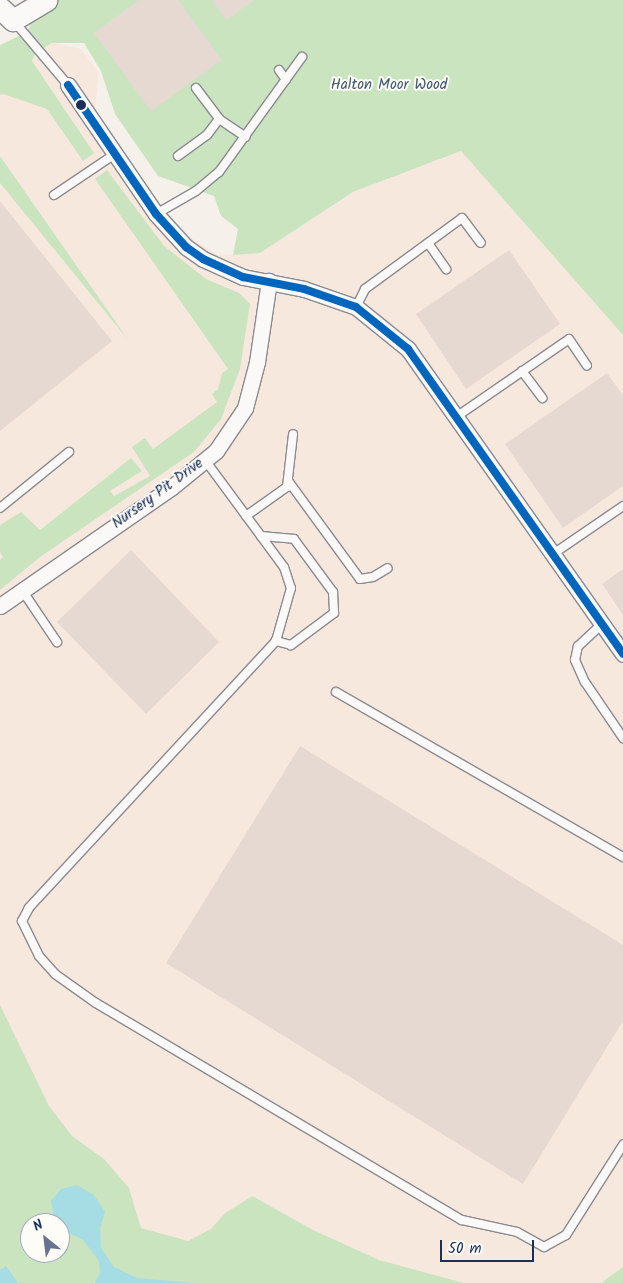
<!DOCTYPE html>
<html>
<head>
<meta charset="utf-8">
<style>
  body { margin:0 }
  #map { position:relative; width:623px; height:1283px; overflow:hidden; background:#f6f0eb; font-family:Kalam,sans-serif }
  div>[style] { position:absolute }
  .built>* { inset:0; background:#f7e8dd }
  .green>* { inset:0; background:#cbe4c0 }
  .water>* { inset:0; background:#a6dce3 }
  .building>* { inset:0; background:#e5d9d1 }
  .roads { filter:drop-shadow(1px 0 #8a8b91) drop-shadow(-1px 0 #8a8b91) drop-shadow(0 1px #8a8b91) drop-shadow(0 -1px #8a8b91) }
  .lane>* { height:8px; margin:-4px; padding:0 4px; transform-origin:4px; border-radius:4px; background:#faf9f7 }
  .street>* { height:15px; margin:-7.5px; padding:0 7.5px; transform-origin:7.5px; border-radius:7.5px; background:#faf9f7 }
  .secondary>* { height:21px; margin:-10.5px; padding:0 10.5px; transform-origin:10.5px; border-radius:10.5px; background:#faf9f7 }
  .bus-1>* { height:8px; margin:-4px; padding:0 4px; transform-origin:4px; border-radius:4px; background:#0065bd }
  .dots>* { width:14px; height:14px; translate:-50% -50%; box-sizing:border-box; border:2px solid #fdfcf7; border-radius:50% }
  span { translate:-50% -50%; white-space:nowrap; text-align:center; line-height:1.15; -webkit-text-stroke:4px #fdfcf7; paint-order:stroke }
  .park-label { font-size:15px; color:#3e5a6e }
  .street-label { font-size:15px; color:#1b2f5e }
  .north { position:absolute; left:20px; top:1213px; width:50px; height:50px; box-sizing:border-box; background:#fdfcf7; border:1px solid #a3aaba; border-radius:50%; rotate:331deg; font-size:14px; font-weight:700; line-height:20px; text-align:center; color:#1b2f5e }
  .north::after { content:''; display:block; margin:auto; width:18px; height:22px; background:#68738f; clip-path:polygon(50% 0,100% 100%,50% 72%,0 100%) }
  .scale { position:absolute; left:440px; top:1240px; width:94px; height:22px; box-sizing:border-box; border:2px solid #1b2f5e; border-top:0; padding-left:6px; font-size:15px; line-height:18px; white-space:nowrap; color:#1b2f5e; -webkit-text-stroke:4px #fdfcf7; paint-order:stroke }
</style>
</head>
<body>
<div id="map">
  <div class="built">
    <div style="clip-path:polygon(evenodd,54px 43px,81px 49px,99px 73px,95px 108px,163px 209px,186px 235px,218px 255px,260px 253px,353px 192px,461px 151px,623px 335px,623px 1283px,0 1283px,0 68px,54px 43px,30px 1223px,60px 1223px,60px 1253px,30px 1253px,30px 1223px)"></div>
  </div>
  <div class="green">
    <div style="clip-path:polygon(52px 0,623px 0,623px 335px,461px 151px,353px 192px,260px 253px,233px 255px,238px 229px,221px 216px,214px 196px,158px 176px,115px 114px,101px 71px,84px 43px,52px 43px,35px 54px,32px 61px,94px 153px,83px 161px,47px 109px,3px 94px,0 95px,0 45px,27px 32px,34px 16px)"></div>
    <div style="clip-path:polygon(0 156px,129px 341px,0 183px)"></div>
    <div style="clip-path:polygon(107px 170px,164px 246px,206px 279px,239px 293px,250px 304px,240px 369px,221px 419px,194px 452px,40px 557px,0 590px,0 560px,3px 557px,0 552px,0 525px,21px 512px,40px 530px,131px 458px,142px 471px,110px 491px,114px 496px,150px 476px,132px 447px,145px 438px,153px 449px,217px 402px,212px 394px,218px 389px,222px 373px,228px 369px,95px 179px)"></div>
    <div style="clip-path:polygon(evenodd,0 1005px,49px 1106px,72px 1136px,104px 1159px,129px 1188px,141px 1228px,188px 1241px,211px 1229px,224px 1214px,252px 1196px,313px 1230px,379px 1260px,464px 1283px,0 1283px,0 1005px,30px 1223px,60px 1223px,60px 1253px,30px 1253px,30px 1223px)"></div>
    <div style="clip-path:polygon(623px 1267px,623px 1283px,602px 1283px,606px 1279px)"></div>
  </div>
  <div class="water">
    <div style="clip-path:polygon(77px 1185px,94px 1195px,105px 1212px,100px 1228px,101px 1248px,114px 1267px,137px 1278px,194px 1283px,95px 1283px,100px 1273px,99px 1261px,83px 1240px,63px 1230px,54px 1218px,51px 1201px,61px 1189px)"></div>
    <div style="clip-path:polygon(6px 1266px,18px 1283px,0 1283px,0 1270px)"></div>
  </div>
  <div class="building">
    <div style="clip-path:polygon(139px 0,178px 0,222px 60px,151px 111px,94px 33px)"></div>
    <div style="clip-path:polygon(212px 0,254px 0,226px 20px)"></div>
    <div style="clip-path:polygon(0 201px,112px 341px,0 431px)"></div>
    <div style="clip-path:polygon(509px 250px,560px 324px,466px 389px,416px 314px)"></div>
    <div style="clip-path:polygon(607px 373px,623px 395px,623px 486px,563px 528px,505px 444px)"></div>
    <div style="clip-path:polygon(131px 550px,219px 642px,146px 714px,57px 622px)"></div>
    <div style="clip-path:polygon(623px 569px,623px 615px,602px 584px)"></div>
    <div style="clip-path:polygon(300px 746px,623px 945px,623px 1021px,523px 1184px,166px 963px)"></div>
  </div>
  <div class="roads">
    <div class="lane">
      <div style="left:13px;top:20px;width:85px;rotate:49.8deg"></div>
      <div style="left:279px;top:70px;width:12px;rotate:55deg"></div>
      <div style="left:196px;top:88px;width:39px;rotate:53deg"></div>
      <div style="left:219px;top:119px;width:32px;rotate:34deg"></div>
      <div style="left:178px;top:156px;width:36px;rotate:-36deg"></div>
      <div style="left:207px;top:135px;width:20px;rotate:-53deg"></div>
      <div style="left:54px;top:195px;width:73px;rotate:-33.9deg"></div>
      <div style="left:156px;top:214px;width:46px;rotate:-29.9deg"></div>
      <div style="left:196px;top:191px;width:30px;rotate:-40deg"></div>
      <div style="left:219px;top:172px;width:142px;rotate:-54.2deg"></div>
      <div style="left:428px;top:243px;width:32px;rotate:55deg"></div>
      <div style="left:356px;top:307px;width:20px;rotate:-63deg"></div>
      <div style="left:365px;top:289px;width:120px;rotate:-36.2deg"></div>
      <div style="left:462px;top:218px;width:31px;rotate:53deg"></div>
      <div style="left:522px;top:371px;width:34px;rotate:53deg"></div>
      <div style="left:456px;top:417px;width:137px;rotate:-34.6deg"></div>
      <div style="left:569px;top:339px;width:32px;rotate:56deg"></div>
      <div style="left:205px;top:460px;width:133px;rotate:53.6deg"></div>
      <div style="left:284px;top:567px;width:22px;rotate:72deg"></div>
      <div style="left:291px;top:588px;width:55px;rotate:105.8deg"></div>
      <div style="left:276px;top:641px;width:364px;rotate:132.8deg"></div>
      <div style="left:29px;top:908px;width:15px;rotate:118deg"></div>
      <div style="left:22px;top:921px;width:39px;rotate:64deg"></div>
      <div style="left:39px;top:956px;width:24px;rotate:48deg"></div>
      <div style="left:55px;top:974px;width:50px;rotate:35.3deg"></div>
      <div style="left:96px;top:1003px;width:425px;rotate:30.7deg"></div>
      <div style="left:462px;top:1220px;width:56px;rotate:12.3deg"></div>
      <div style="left:517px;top:1232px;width:31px;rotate:29deg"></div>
      <div style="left:544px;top:1247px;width:25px;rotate:-29deg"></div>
      <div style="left:566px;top:1235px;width:107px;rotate:-57.7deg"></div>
      <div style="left:289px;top:482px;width:120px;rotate:53.8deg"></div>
      <div style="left:360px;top:579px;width:13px;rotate:-9deg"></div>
      <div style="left:373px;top:577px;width:17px;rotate:-31deg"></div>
      <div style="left:0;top:508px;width:89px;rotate:-39.1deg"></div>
      <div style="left:246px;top:516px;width:50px;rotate:-35.3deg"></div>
      <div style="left:287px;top:487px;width:53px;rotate:-83.5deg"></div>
      <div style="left:261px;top:536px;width:33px;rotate:5deg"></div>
      <div style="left:294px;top:539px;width:66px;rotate:53.7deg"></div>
      <div style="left:333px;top:592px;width:21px;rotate:87deg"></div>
      <div style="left:334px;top:613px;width:54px;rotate:143.3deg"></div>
      <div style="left:291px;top:645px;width:16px;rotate:-165deg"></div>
      <div style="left:553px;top:554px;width:85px;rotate:-34.4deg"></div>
      <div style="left:22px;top:590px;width:63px;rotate:56.1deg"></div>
      <div style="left:602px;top:624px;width:33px;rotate:137deg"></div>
      <div style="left:578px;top:646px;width:14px;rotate:102deg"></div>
      <div style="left:575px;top:660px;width:24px;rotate:66deg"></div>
      <div style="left:585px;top:682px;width:68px;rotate:55.8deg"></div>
      <div style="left:336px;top:692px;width:331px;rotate:29.9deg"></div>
    </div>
    <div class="street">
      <div style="left:68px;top:85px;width:156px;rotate:55.7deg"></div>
      <div style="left:156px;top:214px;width:45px;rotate:47.7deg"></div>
      <div style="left:186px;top:247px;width:21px;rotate:35deg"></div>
      <div style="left:203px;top:259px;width:44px;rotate:24.2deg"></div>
      <div style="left:243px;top:277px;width:62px;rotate:11.1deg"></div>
      <div style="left:304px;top:289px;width:55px;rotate:19.1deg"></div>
      <div style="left:356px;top:307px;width:67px;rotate:38.9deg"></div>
      <div style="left:408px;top:349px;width:373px;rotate:54.8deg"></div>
      <div style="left:0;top:606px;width:209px;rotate:-34.7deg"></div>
      <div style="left:172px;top:487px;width:57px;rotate:-39.3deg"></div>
      <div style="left:216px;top:451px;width:52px;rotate:-56deg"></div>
      <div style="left:245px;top:408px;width:48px;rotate:-75.4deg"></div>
      <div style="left:257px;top:362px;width:82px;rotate:-81.6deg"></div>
    </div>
    <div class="secondary">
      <div style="left:0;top:8px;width:18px;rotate:43deg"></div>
      <div style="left:13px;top:20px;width:39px;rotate:-31deg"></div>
    </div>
  </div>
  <div class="bus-1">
    <div style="left:68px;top:85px;width:156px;rotate:55.7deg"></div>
    <div style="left:156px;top:214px;width:45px;rotate:47.7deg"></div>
    <div style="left:186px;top:247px;width:21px;rotate:35deg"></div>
    <div style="left:203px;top:259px;width:44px;rotate:24.2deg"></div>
    <div style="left:243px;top:277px;width:62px;rotate:11.1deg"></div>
    <div style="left:304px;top:289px;width:55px;rotate:19.1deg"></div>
    <div style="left:356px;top:307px;width:67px;rotate:38.9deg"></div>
    <div style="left:408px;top:349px;width:373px;rotate:54.8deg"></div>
  </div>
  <div class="dots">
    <div style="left:81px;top:105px;background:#1b2f5e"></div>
  </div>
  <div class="park-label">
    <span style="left:389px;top:86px">Halton Moor Wood</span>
  </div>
  <div class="street-label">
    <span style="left:158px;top:494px;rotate:-36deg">Nursery Pit Drive</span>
  </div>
  <div class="north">N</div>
  <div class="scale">50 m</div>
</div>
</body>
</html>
